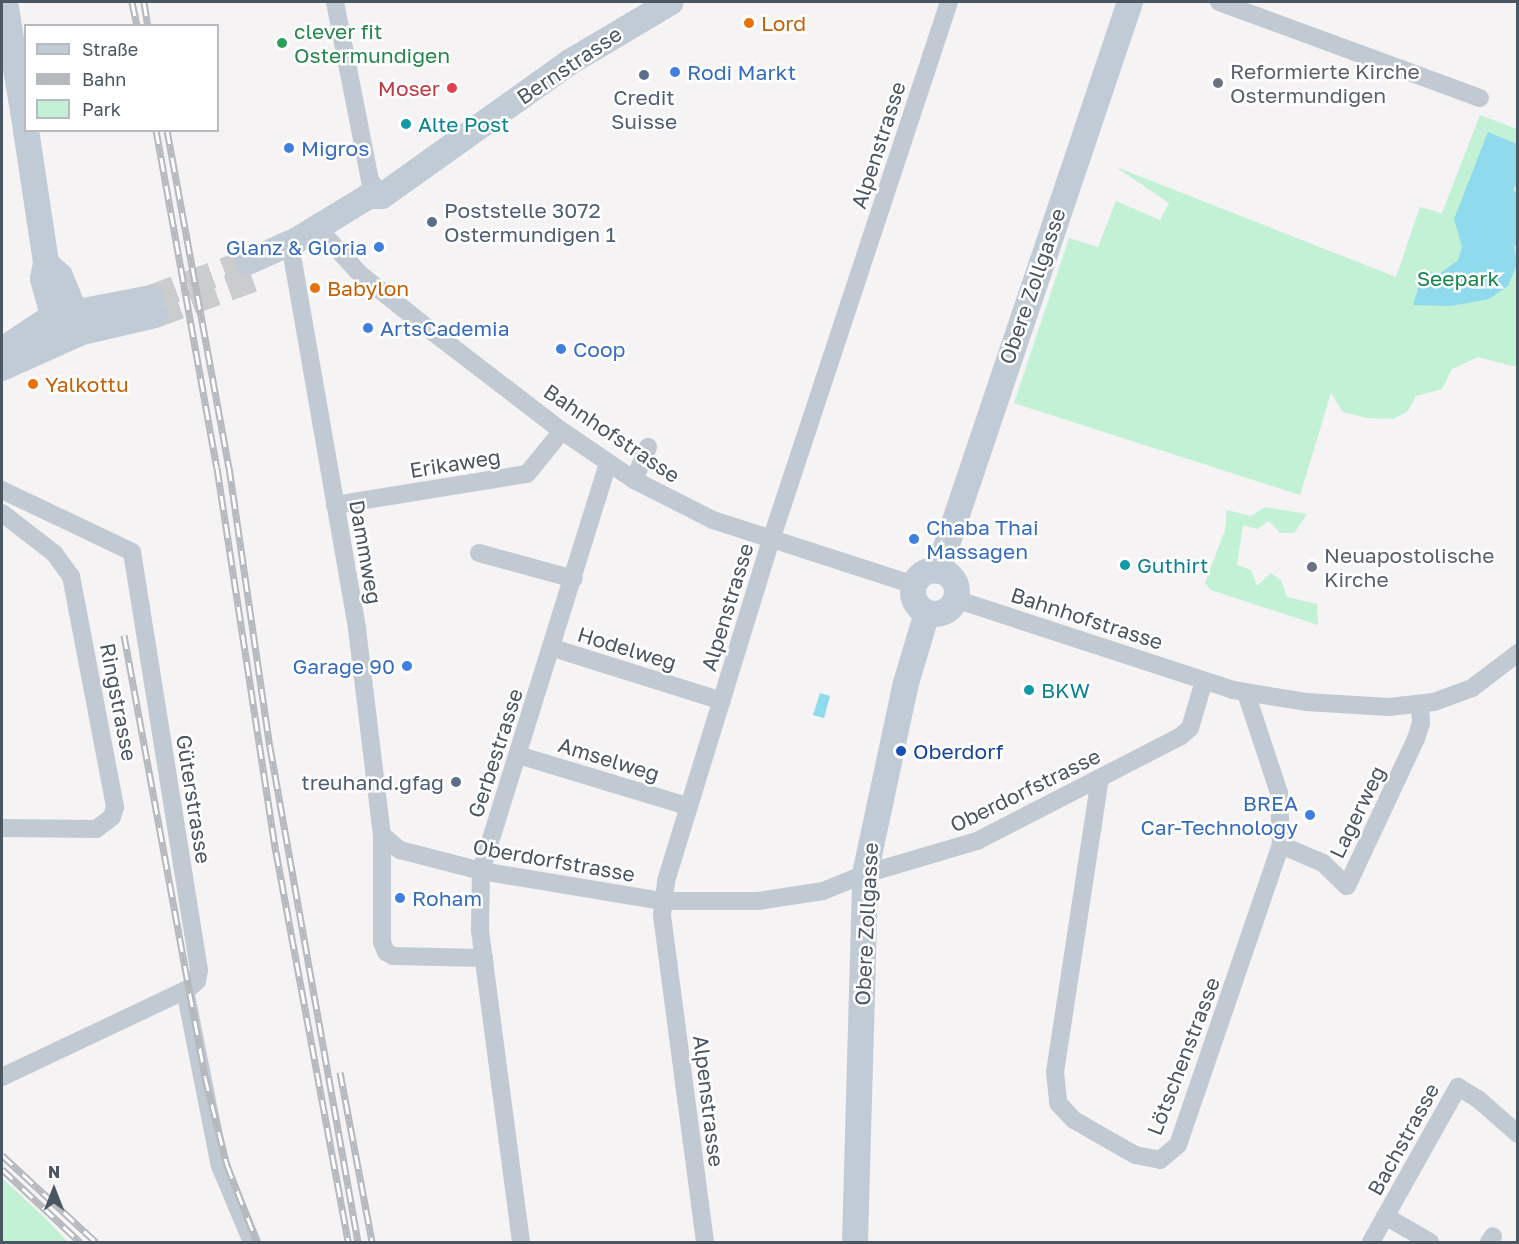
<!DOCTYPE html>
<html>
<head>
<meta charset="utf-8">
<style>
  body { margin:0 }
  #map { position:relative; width:1519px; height:1244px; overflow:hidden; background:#f5f3f3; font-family:"Golos Text",sans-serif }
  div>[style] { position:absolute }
  .green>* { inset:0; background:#c3f1d5 }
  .water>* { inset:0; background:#90daee }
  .secondary-tunnel>* { height:26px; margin-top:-13px; transform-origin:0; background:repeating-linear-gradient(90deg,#caccce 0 26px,transparent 0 39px) }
  .street>* { height:18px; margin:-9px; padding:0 9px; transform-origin:9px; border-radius:9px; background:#c1cad2 }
  .secondary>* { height:26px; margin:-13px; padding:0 13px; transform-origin:13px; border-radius:13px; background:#c1cbd6 }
  .secondary>.ring { margin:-13px; padding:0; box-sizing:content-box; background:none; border:26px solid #c1cbd6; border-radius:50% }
  .rail>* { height:7px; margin-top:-3.5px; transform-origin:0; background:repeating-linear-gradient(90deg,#fff 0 14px,#b5b8bd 0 28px); box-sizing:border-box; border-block:2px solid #b5b8bd }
  .dots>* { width:16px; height:16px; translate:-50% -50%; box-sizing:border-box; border:3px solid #fff; border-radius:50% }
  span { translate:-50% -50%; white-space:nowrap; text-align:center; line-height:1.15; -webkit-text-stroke:5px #fff; paint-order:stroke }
  .food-label { font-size:21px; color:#c56008 }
  .left { translate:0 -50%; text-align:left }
  .leisure-label { font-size:21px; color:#27864d }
  .street-label { font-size:21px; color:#4a5661 }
  .worship-label { font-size:21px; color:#5b616d }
  .shop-label { font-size:21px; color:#366cbe }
  .right { translate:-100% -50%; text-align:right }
  .health-label { font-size:21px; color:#be3a42 }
  .service-label { font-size:21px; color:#4e5e75 }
  .culture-label { font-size:21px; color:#0d838f }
  .park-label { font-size:21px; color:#17864f }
  .transit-label { font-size:21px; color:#164399 }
  .frame { position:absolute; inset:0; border:3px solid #4a5661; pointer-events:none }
  .legend { position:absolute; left:24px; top:24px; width:195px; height:108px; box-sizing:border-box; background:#fff; border:2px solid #b7bbc0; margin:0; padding:8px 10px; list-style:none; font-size:18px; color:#4a5661 }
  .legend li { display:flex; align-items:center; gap:12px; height:30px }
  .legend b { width:30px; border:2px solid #b7bbc0 }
  .north { position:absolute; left:24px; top:1160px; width:60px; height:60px; -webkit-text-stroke:4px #fff; paint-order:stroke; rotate:0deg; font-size:16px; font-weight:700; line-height:24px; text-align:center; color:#4a5661 }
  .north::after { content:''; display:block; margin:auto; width:21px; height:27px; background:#4a5661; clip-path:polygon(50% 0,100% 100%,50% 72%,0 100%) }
</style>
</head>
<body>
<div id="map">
  <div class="green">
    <div style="clip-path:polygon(1480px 115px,1517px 129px,1517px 367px,1478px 357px,1452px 369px,1442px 389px,1416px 396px,1408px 411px,1393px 419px,1367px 418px,1343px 412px,1331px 393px,1300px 495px,1014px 403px,1069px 238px,1098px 247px,1116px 201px,1160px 220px,1169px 203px,1116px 167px,1396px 277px,1420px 207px,1442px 213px)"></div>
    <div style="clip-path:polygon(1265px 507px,1307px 514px,1294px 533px,1280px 533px,1269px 521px,1257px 529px,1243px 525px,1237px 565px,1251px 570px,1257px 586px,1271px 573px,1281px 580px,1287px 597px,1317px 604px,1318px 625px,1211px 590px,1205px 583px,1225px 530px,1227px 510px,1251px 516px)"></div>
    <div style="clip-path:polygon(2px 1178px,41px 1214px,68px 1242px,2px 1242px)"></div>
  </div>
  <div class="water">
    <div style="clip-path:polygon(1488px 132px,1517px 144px,1517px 182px,1513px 190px,1518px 194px,1517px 244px,1514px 246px,1517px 264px,1508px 286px,1489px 299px,1451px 306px,1413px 305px,1423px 272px,1441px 273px,1458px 260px,1462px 247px,1454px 219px)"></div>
    <div style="clip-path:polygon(820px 693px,830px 696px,824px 718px,813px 715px)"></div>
  </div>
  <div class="secondary-tunnel">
    <div style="left:151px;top:298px;width:103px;rotate:-20.4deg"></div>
    <div style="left:155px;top:315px;width:104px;rotate:-20.2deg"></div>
  </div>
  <div class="street">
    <div style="left:335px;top:2px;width:182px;rotate:78.9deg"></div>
    <div style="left:370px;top:181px;width:19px;rotate:51deg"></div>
    <div style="left:1219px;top:2px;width:278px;rotate:20.2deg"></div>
    <div style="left:329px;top:240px;width:46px;rotate:47.6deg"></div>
    <div style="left:360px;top:274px;width:83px;rotate:38.7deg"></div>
    <div style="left:425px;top:326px;width:173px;rotate:37.5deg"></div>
    <div style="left:562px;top:431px;width:87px;rotate:34.2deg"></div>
    <div style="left:634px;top:480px;width:89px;rotate:26.9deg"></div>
    <div style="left:713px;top:520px;width:211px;rotate:17.9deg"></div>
    <div style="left:293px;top:261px;width:374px;rotate:80.1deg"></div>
    <div style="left:357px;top:629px;width:208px;rotate:83.1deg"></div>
    <div style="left:382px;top:835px;width:107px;rotate:90deg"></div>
    <div style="left:382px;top:942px;width:11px;rotate:68deg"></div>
    <div style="left:386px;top:952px;width:8px;rotate:30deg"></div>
    <div style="left:393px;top:956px;width:91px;rotate:1.3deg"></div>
    <div style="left:634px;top:480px;width:36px;rotate:-67deg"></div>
    <div style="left:2px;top:490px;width:144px;rotate:25.5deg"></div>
    <div style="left:132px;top:552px;width:423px;rotate:80.9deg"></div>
    <div style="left:199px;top:970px;width:11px;rotate:100deg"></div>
    <div style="left:197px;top:981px;width:12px;rotate:138deg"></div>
    <div style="left:188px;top:989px;width:206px;rotate:154.7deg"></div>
    <div style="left:335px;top:505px;width:194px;rotate:-9.2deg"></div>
    <div style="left:527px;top:474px;width:55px;rotate:-50.9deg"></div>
    <div style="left:2px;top:513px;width:66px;rotate:37.6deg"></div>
    <div style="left:54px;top:553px;width:29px;rotate:54deg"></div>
    <div style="left:71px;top:576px;width:235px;rotate:79.2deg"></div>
    <div style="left:115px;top:807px;width:10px;rotate:107deg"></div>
    <div style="left:112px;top:817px;width:20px;rotate:143deg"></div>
    <div style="left:96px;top:829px;width:94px;rotate:-179.4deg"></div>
    <div style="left:479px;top:553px;width:98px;rotate:15.3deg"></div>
    <div style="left:955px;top:599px;width:293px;rotate:18.1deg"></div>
    <div style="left:1233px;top:690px;width:74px;rotate:9.3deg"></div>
    <div style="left:1306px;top:702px;width:83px;rotate:3.4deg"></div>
    <div style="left:1389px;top:707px;width:45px;rotate:-6.3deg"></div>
    <div style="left:1434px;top:702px;width:40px;rotate:-20.2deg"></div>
    <div style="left:1472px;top:688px;width:58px;rotate:-37.3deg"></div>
    <div style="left:553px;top:648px;width:177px;rotate:17.4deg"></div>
    <div style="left:1246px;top:693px;width:105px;rotate:71.7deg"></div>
    <div style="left:1279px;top:793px;width:52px;rotate:87.8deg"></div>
    <div style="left:1281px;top:845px;width:46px;rotate:23.2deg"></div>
    <div style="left:1323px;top:863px;width:33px;rotate:44deg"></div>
    <div style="left:1347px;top:886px;width:162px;rotate:-64.9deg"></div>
    <div style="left:1416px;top:739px;width:17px;rotate:-73deg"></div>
    <div style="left:1421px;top:723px;width:19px;rotate:-93deg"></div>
    <div style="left:518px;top:755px;width:177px;rotate:16.8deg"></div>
    <div style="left:1100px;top:778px;width:297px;rotate:98.7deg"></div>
    <div style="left:1055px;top:1072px;width:31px;rotate:84deg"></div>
    <div style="left:1058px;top:1103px;width:23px;rotate:47deg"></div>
    <div style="left:1074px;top:1120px;width:70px;rotate:29.8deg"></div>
    <div style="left:1135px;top:1155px;width:25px;rotate:11deg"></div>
    <div style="left:1160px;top:1160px;width:23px;rotate:-40deg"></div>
    <div style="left:1178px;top:1145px;width:317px;rotate:-71.1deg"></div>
    <div style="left:382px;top:835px;width:23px;rotate:40deg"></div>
    <div style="left:400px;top:850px;width:84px;rotate:14.5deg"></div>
    <div style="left:481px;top:871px;width:184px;rotate:9.4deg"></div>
    <div style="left:663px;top:901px;width:95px"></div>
    <div style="left:758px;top:901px;width:66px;rotate:-8.7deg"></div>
    <div style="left:823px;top:891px;width:45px;rotate:-22deg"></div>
    <div style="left:865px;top:874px;width:117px;rotate:-16.4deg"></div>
    <div style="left:977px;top:841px;width:229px;rotate:-27.2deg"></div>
    <div style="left:1181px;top:736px;width:12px;rotate:-42deg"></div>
    <div style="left:1190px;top:728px;width:49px;rotate:-73.4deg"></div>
    <div style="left:185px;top:990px;width:179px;rotate:78.8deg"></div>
    <div style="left:220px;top:1166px;width:82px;rotate:67.2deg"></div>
    <div style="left:1385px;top:1216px;width:52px;rotate:30deg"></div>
    <div style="left:521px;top:1242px;width:316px;rotate:-97.5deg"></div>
    <div style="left:480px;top:929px;width:58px;rotate:-89deg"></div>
    <div style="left:481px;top:871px;width:427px;rotate:-72.7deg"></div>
    <div style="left:705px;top:1242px;width:330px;rotate:-97.5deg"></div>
    <div style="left:662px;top:915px;width:34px;rotate:-83deg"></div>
    <div style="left:666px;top:881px;width:357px;rotate:-72.9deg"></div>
    <div style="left:771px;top:540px;width:567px;rotate:-71.69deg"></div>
    <div style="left:1371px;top:1242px;width:178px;rotate:-60.7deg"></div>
    <div style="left:1458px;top:1087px;width:23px;rotate:31deg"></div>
    <div style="left:1478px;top:1099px;width:53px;rotate:41.2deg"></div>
    <div style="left:1489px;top:1242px;width:7px;rotate:-56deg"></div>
  </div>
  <div class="secondary">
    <div style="left:5px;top:2px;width:129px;rotate:80.6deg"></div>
    <div style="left:26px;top:130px;width:134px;rotate:81.4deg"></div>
    <div style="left:46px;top:263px;width:16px;rotate:101deg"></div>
    <div style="left:43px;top:279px;width:63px;rotate:74.4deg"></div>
    <div style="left:248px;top:262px;width:54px;rotate:-24.2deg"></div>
    <div style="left:297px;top:240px;width:84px;rotate:-31.4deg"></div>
    <div style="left:369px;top:196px;width:13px"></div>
    <div style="left:382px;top:196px;width:231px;rotate:-35.5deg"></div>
    <div style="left:570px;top:62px;width:117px;rotate:-30.7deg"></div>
    <div style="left:46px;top:263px;width:19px;rotate:43deg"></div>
    <div style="left:60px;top:276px;width:53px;rotate:67.8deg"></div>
    <div style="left:2px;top:350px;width:60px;rotate:-33.4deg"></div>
    <div style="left:52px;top:317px;width:101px;rotate:-10.9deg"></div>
    <div style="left:2px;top:368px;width:88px;rotate:-24.2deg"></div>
    <div style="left:82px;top:332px;width:75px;rotate:-13.1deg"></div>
    <div class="ring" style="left:913px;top:570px;width:18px;height:18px"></div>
    <div style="left:938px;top:571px;width:601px;rotate:-71.35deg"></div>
    <div style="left:855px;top:1242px;width:368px;rotate:-88.4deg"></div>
    <div style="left:865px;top:874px;width:195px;rotate:-77.9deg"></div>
    <div style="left:906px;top:683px;width:73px;rotate:-73.3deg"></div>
  </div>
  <div class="rail">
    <div style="left:132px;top:2px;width:25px;rotate:78deg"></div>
    <div style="left:144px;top:2px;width:24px;rotate:81deg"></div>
    <div style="left:156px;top:130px;width:343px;rotate:79.8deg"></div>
    <div style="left:217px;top:468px;width:389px;rotate:81.3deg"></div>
    <div style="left:276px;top:852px;width:397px;rotate:79.5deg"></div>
    <div style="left:167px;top:130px;width:343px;rotate:79.6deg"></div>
    <div style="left:229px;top:467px;width:283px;rotate:81.7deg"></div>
    <div style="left:270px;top:747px;width:503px;rotate:79.92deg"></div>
    <div style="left:124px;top:635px;width:449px;rotate:79.6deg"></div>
    <div style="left:205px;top:1077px;width:91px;rotate:76deg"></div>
    <div style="left:227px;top:1165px;width:83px;rotate:68.7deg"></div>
    <div style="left:340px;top:1072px;width:173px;rotate:79.3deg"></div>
    <div style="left:2px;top:1155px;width:128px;rotate:42.8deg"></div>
    <div style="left:2px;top:1169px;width:107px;rotate:43.1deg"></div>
  </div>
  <div class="dots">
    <div style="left:749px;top:23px;background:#e8710a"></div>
    <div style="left:282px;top:43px;background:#2e9e5b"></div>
    <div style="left:675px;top:72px;background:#3f7fe0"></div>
    <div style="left:644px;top:75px;background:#5c6f8a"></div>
    <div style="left:1218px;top:83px;background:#6b7280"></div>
    <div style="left:452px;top:88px;background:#e0444e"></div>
    <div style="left:406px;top:124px;background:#0f9aa8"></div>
    <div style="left:289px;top:148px;background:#3f7fe0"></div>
    <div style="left:432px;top:222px;background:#5c6f8a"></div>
    <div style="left:379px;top:247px;background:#3f7fe0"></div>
    <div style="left:315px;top:288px;background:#e8710a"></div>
    <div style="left:368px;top:328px;background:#3f7fe0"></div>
    <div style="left:561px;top:349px;background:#3f7fe0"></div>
    <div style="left:33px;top:384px;background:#e8710a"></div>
    <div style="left:914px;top:539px;background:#3f7fe0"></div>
    <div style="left:1125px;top:565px;background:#0f9aa8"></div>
    <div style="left:1312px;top:567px;background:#6b7280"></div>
    <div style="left:407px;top:666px;background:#3f7fe0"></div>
    <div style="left:1029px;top:690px;background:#0f9aa8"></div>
    <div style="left:901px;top:751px;background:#1a4fb4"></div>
    <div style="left:456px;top:782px;background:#5c6f8a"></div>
    <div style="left:1310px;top:815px;background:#3f7fe0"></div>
    <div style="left:400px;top:898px;background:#3f7fe0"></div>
  </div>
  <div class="food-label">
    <span class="left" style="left:761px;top:23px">Lord</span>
    <span class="left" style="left:327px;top:288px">Babylon</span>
    <span class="left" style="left:45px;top:384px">Yalkottu</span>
  </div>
  <div class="leisure-label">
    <span class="left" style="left:294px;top:43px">clever fit<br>Ostermundigen</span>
  </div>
  <div class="street-label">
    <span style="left:569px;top:65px;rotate:-34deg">Bernstrasse</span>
    <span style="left:878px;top:145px;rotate:-72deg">Alpenstrasse</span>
    <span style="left:1032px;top:286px;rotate:-71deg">Obere Zollgasse</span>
    <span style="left:612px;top:433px;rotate:34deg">Bahnhofstrasse</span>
    <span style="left:455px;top:463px;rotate:-9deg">Erikaweg</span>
    <span style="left:366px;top:552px;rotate:80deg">Dammweg</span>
    <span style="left:727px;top:607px;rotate:-73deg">Alpenstrasse</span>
    <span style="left:1087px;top:618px;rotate:18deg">Bahnhofstrasse</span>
    <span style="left:627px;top:648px;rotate:17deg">Hodelweg</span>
    <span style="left:119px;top:702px;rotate:79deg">Ringstrasse</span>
    <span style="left:495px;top:753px;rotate:-72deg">Gerbestrasse</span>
    <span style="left:609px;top:759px;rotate:17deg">Amselweg</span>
    <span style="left:1025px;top:790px;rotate:-26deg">Oberdorfstrasse</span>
    <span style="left:194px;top:799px;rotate:81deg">Güterstrasse</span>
    <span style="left:1357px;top:812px;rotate:-64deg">Lagerweg</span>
    <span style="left:554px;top:860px;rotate:10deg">Oberdorfstrasse</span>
    <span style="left:866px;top:924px;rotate:-87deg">Obere Zollgasse</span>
    <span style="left:1183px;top:1056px;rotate:-69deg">Lötschenstrasse</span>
    <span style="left:709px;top:1101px;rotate:83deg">Alpenstrasse</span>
    <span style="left:1403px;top:1139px;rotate:-61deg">Bachstrasse</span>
  </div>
  <div class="worship-label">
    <span class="left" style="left:1230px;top:83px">Reformierte Kirche<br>Ostermundigen</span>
    <span class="left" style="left:1324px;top:567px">Neuapostolische<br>Kirche</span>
  </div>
  <div class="shop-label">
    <span class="left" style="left:687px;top:72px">Rodi Markt</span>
    <span class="left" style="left:301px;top:148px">Migros</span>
    <span class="right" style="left:367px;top:247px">Glanz &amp; Gloria</span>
    <span class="left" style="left:380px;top:328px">ArtsCademia</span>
    <span class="left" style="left:573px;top:349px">Coop</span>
    <span class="left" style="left:926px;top:539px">Chaba Thai<br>Massagen</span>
    <span class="right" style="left:395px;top:666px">Garage 90</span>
    <span class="right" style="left:1298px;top:815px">BREA<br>Car-Technology</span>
    <span class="left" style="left:412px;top:898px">Roham</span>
  </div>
  <div class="health-label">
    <span class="right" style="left:440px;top:88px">Moser</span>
  </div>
  <div class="service-label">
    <span style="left:644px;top:109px">Credit<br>Suisse</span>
    <span class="left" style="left:444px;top:222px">Poststelle 3072<br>Ostermundigen 1</span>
    <span class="right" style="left:444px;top:782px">treuhand.gfag</span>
  </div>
  <div class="culture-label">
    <span class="left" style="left:418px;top:124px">Alte Post</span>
    <span class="left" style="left:1137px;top:565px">Guthirt</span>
    <span class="left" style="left:1041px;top:690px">BKW</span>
  </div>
  <div class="park-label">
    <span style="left:1458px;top:278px">Seepark</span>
  </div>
  <div class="transit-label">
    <span class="left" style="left:913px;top:751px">Oberdorf</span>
  </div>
  <div class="frame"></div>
  <ul class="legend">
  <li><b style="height:8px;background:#c1cbd6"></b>Straße</li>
  <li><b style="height:8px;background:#b5b8bd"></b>Bahn</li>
  <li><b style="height:16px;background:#c3f1d5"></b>Park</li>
  </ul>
  <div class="north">N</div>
</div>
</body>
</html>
